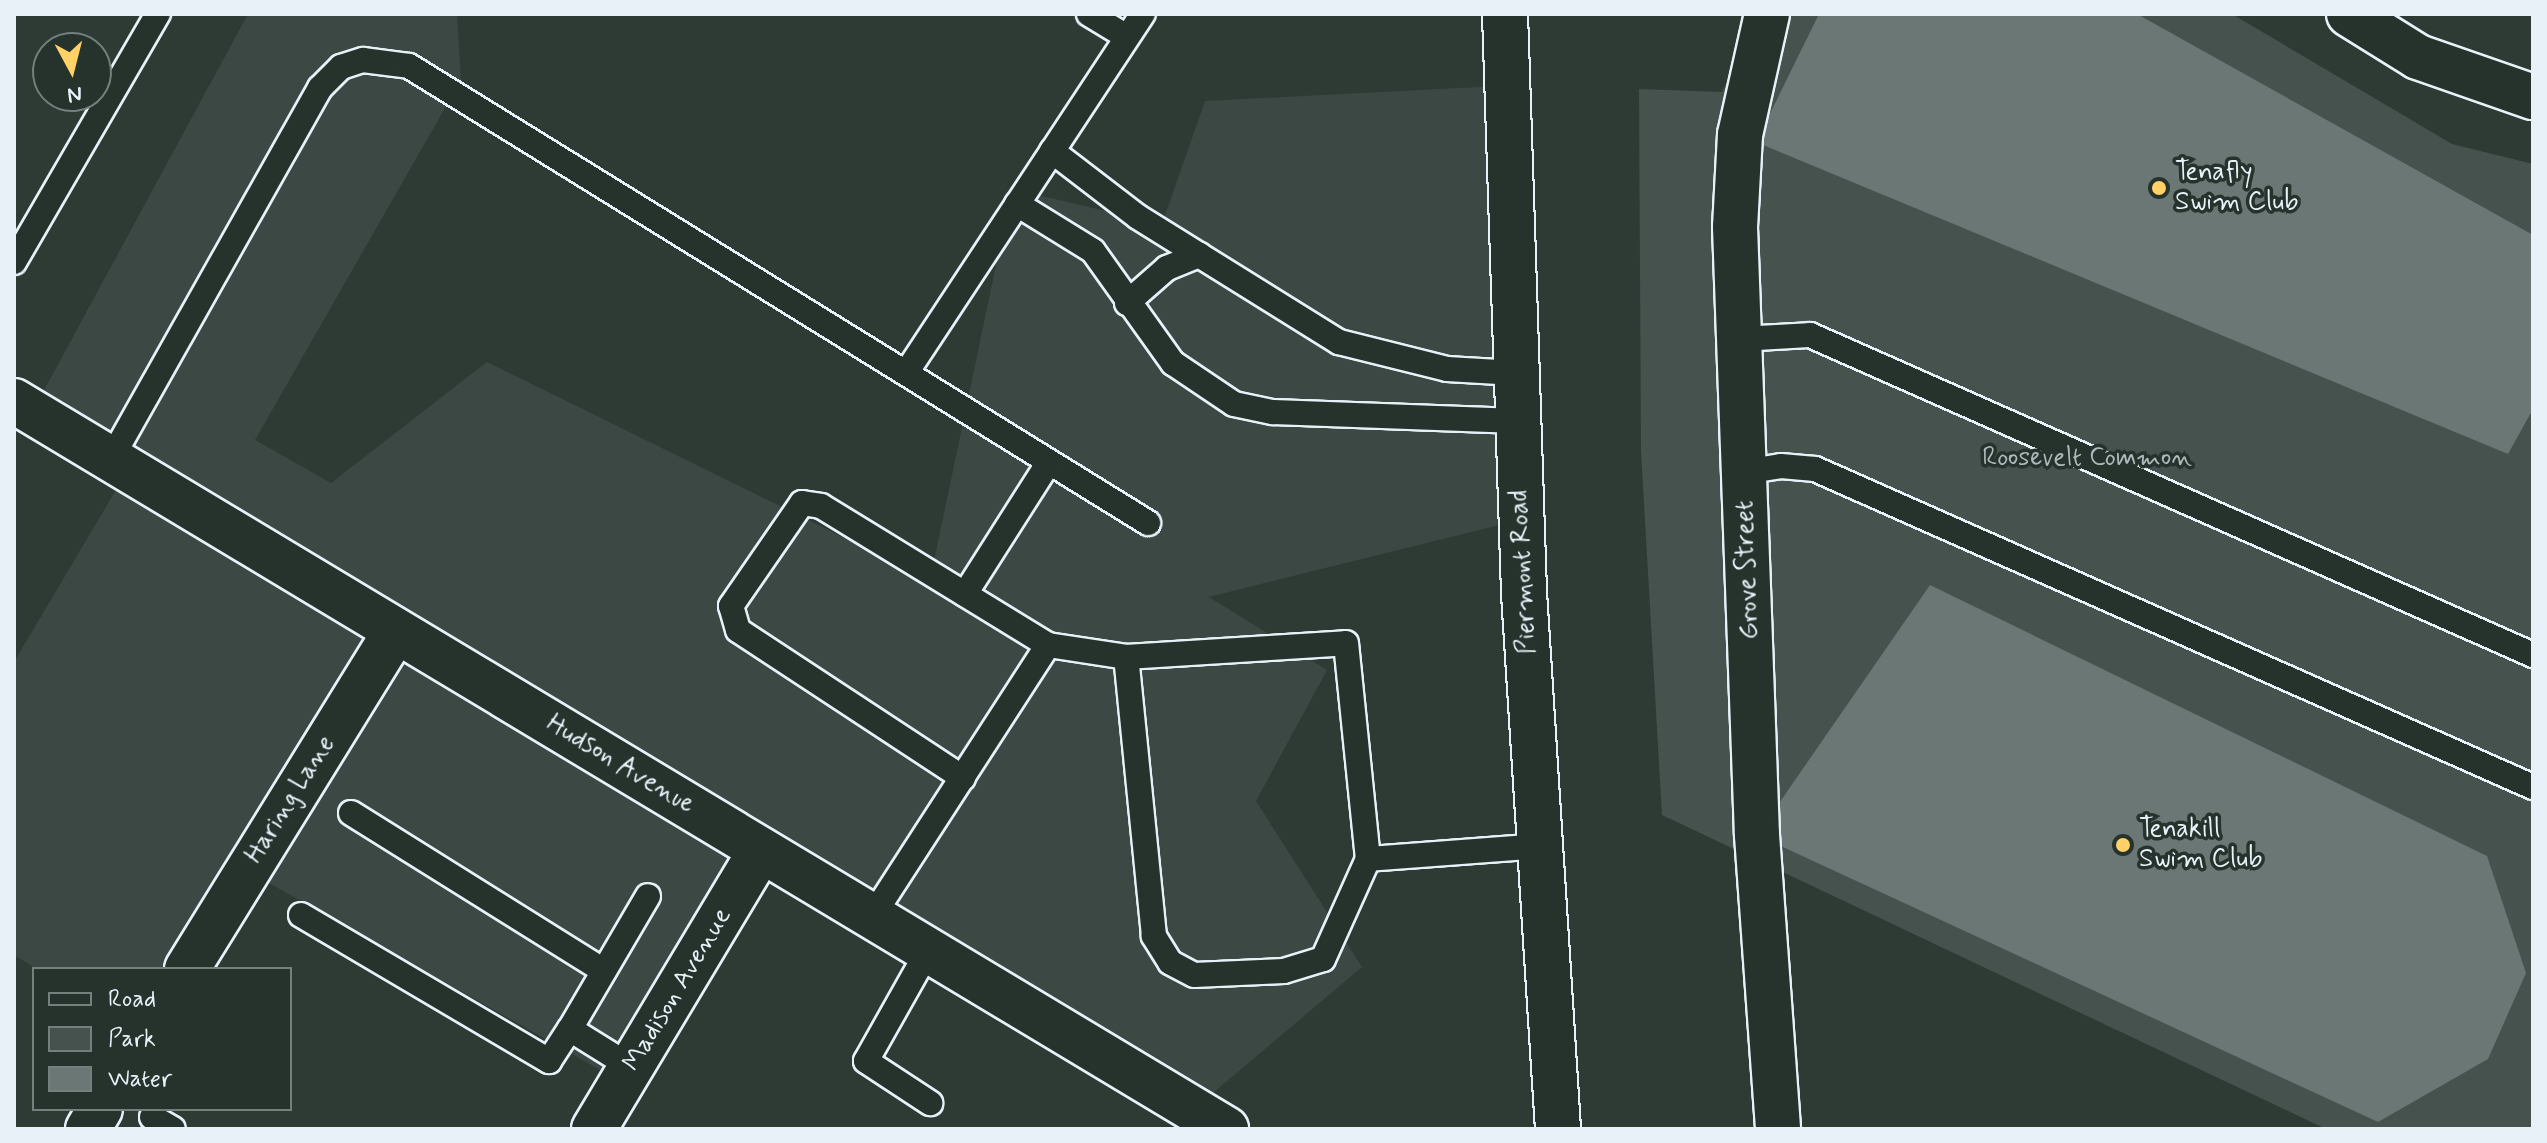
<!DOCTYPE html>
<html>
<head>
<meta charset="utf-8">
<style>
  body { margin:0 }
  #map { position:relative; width:2547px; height:1143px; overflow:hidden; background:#2e3b35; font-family:Mynerve,sans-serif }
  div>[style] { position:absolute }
  .built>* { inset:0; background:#3b4843 }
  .green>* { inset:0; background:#45524e }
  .water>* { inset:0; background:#6b7775 }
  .roads { filter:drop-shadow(2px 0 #e8f1f8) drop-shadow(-2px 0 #e8f1f8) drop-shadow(0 2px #e8f1f8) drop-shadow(0 -2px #e8f1f8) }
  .service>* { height:24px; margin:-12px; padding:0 12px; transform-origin:12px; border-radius:12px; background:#26332d }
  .minor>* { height:44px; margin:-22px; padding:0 22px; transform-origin:22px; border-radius:22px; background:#26332d }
  .tertiary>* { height:44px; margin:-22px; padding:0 22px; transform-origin:22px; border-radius:22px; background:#26332d }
  .dots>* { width:22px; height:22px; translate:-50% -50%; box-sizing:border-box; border:4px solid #26332d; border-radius:50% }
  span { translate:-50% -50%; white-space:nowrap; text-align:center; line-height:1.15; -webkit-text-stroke:7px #26332d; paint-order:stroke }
  .poi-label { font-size:26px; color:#e8f1f8 }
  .left { translate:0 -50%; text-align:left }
  .park-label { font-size:26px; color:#afb9bc }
  .street-label { font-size:26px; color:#e8f1f8 }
  .frame { position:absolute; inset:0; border:16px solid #e8f1f8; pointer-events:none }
  .legend { position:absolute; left:32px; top:967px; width:260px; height:144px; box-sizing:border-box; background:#26332d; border:2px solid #747f7e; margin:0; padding:10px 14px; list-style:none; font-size:24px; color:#e8f1f8 }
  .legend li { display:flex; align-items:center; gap:16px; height:40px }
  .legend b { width:40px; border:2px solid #747f7e }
  .north { position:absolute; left:32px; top:32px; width:80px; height:80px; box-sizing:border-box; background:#26332d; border:2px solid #747f7e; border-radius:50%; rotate:173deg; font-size:22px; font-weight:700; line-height:32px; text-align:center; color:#e8f1f8 }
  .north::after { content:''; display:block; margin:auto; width:28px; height:36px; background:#ffd166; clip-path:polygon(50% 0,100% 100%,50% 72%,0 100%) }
</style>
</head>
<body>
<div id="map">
  <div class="built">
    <div style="clip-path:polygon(248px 14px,457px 14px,461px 80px,255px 440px,331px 483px,487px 362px,930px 580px,1012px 189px,1162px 224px,1205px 101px,1498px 86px,1507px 523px,1209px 597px,1327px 670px,1256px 801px,1362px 967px,1188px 1114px,753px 847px,618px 1080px,248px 871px,184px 969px,37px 969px,14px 955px,14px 662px,132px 463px,36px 405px)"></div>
  </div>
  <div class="green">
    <div style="clip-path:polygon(1760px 14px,2232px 14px,2452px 144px,2533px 164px,2533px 1129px,2326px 1129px,1662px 815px,1641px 451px,1639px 89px,1722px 92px)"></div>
  </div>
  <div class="water">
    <div style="clip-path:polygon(1819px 14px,2137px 14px,2533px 235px,2533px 409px,2508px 454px,1756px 142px)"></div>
    <div style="clip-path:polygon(1930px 585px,2487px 856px,2526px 973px,2488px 1059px,2378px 1122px,1757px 835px)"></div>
  </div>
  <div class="roads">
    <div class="service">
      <div style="left:1089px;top:14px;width:44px;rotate:31.2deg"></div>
      <div style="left:1052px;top:151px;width:108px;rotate:37.5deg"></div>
      <div style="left:1138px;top:217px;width:237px;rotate:31.9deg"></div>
      <div style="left:1339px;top:342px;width:111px;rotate:14deg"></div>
      <div style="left:1447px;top:369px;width:69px;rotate:3.3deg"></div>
      <div style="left:1017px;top:204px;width:89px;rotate:31.7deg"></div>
      <div style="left:1093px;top:251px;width:138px;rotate:54.5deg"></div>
      <div style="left:1173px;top:363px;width:73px;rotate:33.9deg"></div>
      <div style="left:1234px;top:404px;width:40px;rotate:12deg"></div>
      <div style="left:1273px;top:412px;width:245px;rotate:2.1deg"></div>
      <div style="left:14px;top:262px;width:287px;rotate:-59.9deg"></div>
      <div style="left:1127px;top:303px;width:53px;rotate:-41.2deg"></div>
      <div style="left:1167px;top:268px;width:35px;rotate:-22deg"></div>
      <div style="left:1739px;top:339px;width:71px;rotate:-3.2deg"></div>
      <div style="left:1810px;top:335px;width:791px;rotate:23.87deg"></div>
      <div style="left:906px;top:373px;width:430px;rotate:-56.6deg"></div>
      <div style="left:111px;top:459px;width:426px;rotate:-60.6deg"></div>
      <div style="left:320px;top:88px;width:30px;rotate:-45deg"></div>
      <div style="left:341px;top:67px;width:23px;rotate:-18deg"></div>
      <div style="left:363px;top:60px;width:46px;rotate:7.4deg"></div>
      <div style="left:409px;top:66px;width:869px;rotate:31.73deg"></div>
      <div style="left:1744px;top:472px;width:37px;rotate:-9deg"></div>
      <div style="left:1781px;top:466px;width:34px;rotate:5deg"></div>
      <div style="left:1815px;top:469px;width:785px;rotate:23.89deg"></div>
      <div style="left:965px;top:594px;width:156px;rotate:-57.5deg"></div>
      <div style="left:963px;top:778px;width:269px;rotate:-146.7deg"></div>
      <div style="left:738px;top:630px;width:25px;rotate:-106deg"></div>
      <div style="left:731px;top:606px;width:125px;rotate:-55.4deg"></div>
      <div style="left:802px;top:503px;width:19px;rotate:9deg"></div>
      <div style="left:821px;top:506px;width:266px;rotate:31.5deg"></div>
      <div style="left:351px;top:813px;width:298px;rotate:32deg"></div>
      <div style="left:1368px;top:859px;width:172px;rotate:-4.3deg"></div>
      <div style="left:301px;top:915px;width:288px;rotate:30.5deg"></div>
      <div style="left:549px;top:1061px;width:38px;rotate:-57deg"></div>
      <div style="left:872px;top:917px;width:324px;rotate:-57.1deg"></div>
      <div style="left:1048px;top:645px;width:79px;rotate:8.7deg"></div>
      <div style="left:1126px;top:657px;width:220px;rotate:-3.6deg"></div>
      <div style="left:1346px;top:643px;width:217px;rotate:84.2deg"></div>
      <div style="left:1368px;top:859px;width:110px;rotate:114.2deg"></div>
      <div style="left:1323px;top:959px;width:41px;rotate:162.9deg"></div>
      <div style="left:1284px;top:971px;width:90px;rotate:177.5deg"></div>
      <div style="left:1194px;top:975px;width:27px;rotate:-152deg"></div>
      <div style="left:1170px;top:962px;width:31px;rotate:-122deg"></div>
      <div style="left:1154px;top:936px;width:280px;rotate:-95.7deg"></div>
      <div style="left:928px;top:951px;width:126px;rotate:119.4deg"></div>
      <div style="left:866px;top:1061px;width:77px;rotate:33.3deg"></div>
      <div style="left:631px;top:1067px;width:72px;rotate:-148.1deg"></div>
      <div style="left:570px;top:1029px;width:154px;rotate:-59.6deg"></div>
      <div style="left:152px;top:1117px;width:24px;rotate:30deg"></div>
    </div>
    <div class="minor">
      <div style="left:1767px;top:14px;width:124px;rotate:102.6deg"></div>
      <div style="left:1740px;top:135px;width:92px;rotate:93.1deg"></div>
      <div style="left:1735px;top:227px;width:608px;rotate:87.93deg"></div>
      <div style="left:1757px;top:835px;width:295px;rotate:85.9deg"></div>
      <div style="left:2349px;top:14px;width:81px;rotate:31.9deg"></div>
      <div style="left:2418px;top:57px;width:122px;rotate:19.2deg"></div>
      <div style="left:187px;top:969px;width:397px;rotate:-58.3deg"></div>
      <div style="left:88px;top:1129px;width:23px;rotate:-59deg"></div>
      <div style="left:594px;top:1129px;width:325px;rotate:-59.1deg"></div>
    </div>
    <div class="tertiary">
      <div style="left:1505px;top:14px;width:579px;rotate:88.12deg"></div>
      <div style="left:1524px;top:593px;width:537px;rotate:86.37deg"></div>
      <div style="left:14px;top:401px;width:1414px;rotate:30.99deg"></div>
    </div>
  </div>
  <div class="dots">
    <div style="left:2159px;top:188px;background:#ffd166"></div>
    <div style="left:2123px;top:845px;background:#ffd166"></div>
  </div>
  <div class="poi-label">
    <span class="left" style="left:2175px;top:188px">Tenafly<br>Swim Club</span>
    <span class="left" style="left:2139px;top:845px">Tenakill<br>Swim Club</span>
  </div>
  <div class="park-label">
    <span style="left:2087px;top:459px">Roosevelt Common</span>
  </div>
  <div class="street-label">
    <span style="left:1748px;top:570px;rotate:-92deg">Grove Street</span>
    <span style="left:1524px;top:572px;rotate:-93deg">Piermont Road</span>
    <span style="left:620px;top:765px;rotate:31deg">Hudson Avenue</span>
    <span style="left:291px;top:800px;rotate:-58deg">Haring Lane</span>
    <span style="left:678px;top:990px;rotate:-59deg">Madison Avenue</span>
  </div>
  <div class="frame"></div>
  <ul class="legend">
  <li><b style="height:10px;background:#26332d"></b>Road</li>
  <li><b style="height:22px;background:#45524e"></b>Park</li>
  <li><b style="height:22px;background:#6b7775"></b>Water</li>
  </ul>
  <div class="north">N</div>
</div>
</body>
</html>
